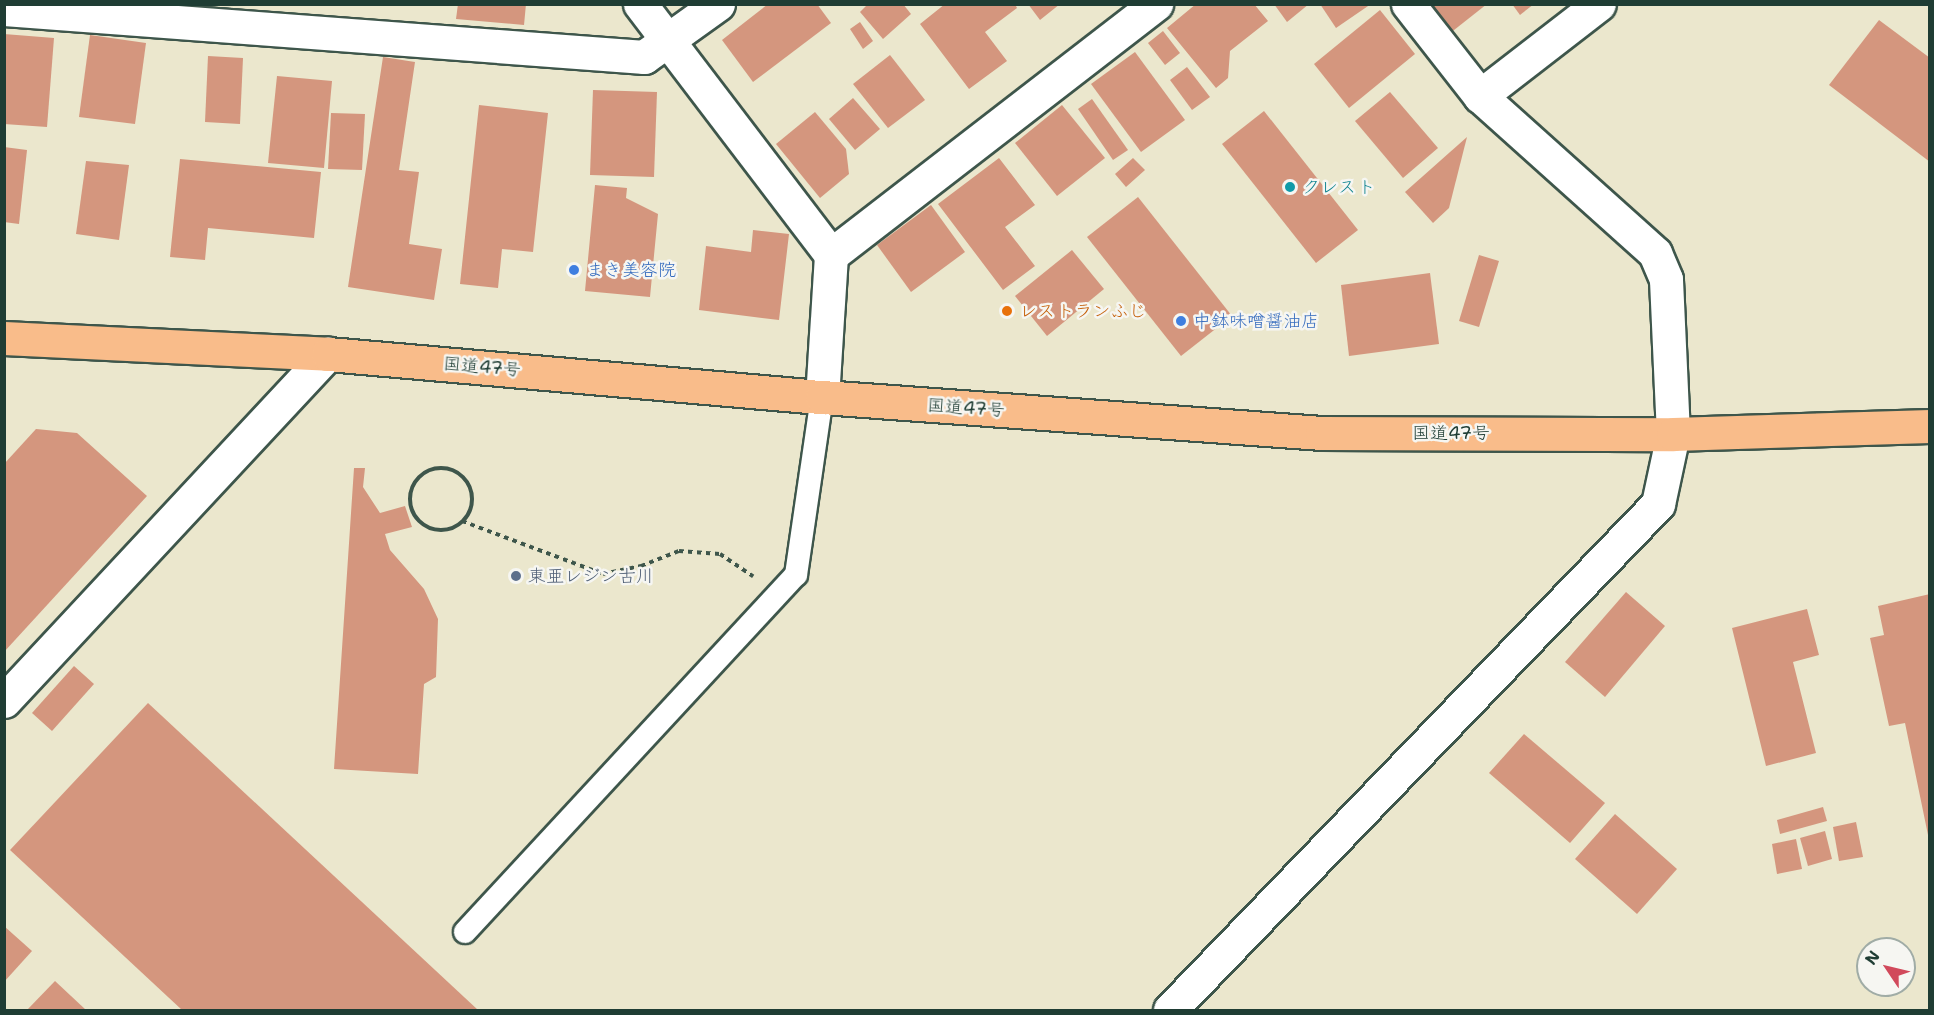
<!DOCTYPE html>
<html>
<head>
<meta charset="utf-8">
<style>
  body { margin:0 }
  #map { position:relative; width:1934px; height:1015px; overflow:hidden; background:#ebe7cd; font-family:"Shantell Sans","Klee One",sans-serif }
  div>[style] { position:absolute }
  .building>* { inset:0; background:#d4967e }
  .path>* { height:4px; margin-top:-2px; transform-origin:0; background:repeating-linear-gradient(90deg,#3e564b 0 4.5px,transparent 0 9px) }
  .path>.ring { margin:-2px; padding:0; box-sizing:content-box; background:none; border:4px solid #3e564b; border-radius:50% }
  .roads { filter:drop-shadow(2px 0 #3e564b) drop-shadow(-2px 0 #3e564b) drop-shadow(0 2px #3e564b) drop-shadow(0 -2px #3e564b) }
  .service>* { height:22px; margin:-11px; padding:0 11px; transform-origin:11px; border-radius:11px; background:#fff }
  .minor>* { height:33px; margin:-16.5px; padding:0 16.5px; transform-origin:16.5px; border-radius:16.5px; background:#fff }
  .trunk>* { height:33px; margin:-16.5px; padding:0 16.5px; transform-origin:16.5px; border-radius:16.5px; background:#f9bc8a }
  .dots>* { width:16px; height:16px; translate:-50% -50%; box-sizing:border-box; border:3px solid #f6f6f2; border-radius:50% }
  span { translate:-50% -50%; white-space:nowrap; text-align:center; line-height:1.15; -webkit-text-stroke:5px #f6f6f2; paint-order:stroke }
  .culture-label { font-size:18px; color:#0d838f }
  .left { translate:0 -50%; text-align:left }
  .shop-label { font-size:18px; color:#366cbe }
  .food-label { font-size:18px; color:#c56008 }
  .street-label { font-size:18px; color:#1f3d34 }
  .service-label { font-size:18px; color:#4e5e75 }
  .frame { position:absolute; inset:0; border:6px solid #1f3d34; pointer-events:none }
  .north { position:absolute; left:1856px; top:937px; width:60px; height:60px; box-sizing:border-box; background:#f6f6f2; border:2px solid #a0aca6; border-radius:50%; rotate:305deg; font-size:16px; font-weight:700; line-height:24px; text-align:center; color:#1f3d34 }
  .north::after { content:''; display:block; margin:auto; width:21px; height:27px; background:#d1495b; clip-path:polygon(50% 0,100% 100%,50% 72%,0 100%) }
</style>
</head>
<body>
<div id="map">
  <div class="building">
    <div style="clip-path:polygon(133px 4px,209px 4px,208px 12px)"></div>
    <div style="clip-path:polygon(458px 4px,526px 4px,524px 25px,456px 19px)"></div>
    <div style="clip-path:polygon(768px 4px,817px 4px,831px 23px,753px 82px,722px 40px)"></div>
    <div style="clip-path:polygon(868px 4px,903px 4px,911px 14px,883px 39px,860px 12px)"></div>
    <div style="clip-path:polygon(945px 4px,1015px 4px,1017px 8px,985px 32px,1007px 61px,969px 89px,920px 24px)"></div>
    <div style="clip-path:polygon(1028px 4px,1060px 4px,1040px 20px)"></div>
    <div style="clip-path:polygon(1196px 4px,1254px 4px,1268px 21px,1230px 51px,1228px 78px,1216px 88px,1167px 28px)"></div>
    <div style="clip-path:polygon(1274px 4px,1309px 4px,1287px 22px)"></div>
    <div style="clip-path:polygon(1320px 4px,1371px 4px,1336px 28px)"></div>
    <div style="clip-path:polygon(1427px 4px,1487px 4px,1449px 34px)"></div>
    <div style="clip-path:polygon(1512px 4px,1534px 4px,1520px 15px)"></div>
    <div style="clip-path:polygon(1380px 10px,1415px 54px,1349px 108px,1314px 64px)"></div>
    <div style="clip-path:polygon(1879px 20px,1930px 58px,1930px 162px,1829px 85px)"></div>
    <div style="clip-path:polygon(860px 22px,873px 41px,863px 49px,850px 29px)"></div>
    <div style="clip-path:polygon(1163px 31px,1180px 53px,1165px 65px,1148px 43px)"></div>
    <div style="clip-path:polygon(4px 34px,54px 38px,47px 127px,4px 124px)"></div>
    <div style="clip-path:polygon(90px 35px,146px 43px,135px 124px,79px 117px)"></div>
    <div style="clip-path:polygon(1135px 52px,1185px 120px,1141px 152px,1091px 84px)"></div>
    <div style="clip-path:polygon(890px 55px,925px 100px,888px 128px,853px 84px)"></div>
    <div style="clip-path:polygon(208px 56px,243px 58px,240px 124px,205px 122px)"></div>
    <div style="clip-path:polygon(383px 57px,415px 62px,399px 170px,419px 172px,409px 244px,442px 249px,434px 300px,348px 287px)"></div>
    <div style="clip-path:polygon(1187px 67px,1210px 97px,1192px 110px,1170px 80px)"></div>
    <div style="clip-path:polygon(277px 76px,332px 81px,324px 168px,268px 163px)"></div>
    <div style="clip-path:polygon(593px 90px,657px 92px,654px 177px,590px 175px)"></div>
    <div style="clip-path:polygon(1390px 92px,1438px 148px,1403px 178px,1355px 121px)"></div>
    <div style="clip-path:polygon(853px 98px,880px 129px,855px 150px,829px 119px)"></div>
    <div style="clip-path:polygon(1092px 99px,1128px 150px,1113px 160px,1078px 109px)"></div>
    <div style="clip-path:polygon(479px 105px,548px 113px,533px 252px,502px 249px,498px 288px,460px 284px)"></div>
    <div style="clip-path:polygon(1062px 105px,1105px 158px,1057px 196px,1015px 143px)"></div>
    <div style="clip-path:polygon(1264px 111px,1358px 230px,1316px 263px,1222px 144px)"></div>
    <div style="clip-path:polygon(815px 112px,846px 149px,849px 174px,820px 198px,776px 144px)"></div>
    <div style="clip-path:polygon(331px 113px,365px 114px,362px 170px,328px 169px)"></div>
    <div style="clip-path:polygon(1467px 137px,1449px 208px,1433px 223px,1405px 192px)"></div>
    <div style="clip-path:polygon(4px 147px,27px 150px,19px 224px,4px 222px)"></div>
    <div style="clip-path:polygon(999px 158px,1035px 205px,1005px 227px,1035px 266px,1003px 290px,938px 204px)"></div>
    <div style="clip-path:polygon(1133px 158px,1145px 170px,1126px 187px,1115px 174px)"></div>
    <div style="clip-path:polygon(180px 159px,321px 172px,314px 238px,208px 228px,205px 260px,170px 257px)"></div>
    <div style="clip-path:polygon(86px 161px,129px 165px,119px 240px,76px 234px)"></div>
    <div style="clip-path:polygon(595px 185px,627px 188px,626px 198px,658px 214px,650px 297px,585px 291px)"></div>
    <div style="clip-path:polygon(1138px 197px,1232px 316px,1181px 356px,1087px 237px)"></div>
    <div style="clip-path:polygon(931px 205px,965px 252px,911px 292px,877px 245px)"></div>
    <div style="clip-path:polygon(753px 230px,789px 234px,779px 320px,699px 310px,706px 246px,751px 252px)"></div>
    <div style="clip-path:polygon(1072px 250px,1104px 289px,1047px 336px,1015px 296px)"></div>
    <div style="clip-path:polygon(1479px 255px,1499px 261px,1479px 327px,1459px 321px)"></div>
    <div style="clip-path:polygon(1430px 273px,1439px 344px,1349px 356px,1341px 285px)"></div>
    <div style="clip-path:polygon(36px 429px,77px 433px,147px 496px,4px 652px,4px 464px)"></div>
    <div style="clip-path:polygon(354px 468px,365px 468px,363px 487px,380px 513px,405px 506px,412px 527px,385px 534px,390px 550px,424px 589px,438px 619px,436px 677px,424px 684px,418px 774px,334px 769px)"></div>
    <div style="clip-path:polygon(1626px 592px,1665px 626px,1605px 697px,1565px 662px)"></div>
    <div style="clip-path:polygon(1930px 594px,1930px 835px,1928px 835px,1905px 723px,1889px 726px,1870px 638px,1884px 635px,1878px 606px)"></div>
    <div style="clip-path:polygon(1807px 609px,1819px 655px,1793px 662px,1816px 753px,1766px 766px,1732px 628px)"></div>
    <div style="clip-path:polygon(74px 666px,94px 684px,52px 731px,32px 713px)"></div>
    <div style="clip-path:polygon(148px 703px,478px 1010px,182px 1010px,10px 850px)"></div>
    <div style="clip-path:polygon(1524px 734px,1605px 803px,1570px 843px,1489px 773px)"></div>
    <div style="clip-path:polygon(1823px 807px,1827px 821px,1780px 834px,1777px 820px)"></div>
    <div style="clip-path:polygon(1615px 814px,1677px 869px,1637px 914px,1575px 859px)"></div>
    <div style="clip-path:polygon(1856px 822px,1863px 857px,1839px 861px,1833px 827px)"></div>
    <div style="clip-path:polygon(1825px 831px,1832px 859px,1808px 866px,1800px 838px)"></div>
    <div style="clip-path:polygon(1796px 839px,1802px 869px,1777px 874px,1772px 844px)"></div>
    <div style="clip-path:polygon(4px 926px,32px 951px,4px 982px)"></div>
    <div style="clip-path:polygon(55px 981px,86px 1010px,27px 1010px)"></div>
  </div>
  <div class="path">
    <div class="ring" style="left:410px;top:468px;width:58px;height:58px"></div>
    <div style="left:462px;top:521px;width:151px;rotate:20.6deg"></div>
    <div style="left:603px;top:574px;width:39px;rotate:-12deg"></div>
    <div style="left:641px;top:566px;width:41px;rotate:-21.5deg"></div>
    <div style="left:679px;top:551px;width:41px;rotate:4.2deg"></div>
    <div style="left:720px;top:554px;width:40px;rotate:34deg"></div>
  </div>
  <div class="roads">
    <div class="service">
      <div style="left:465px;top:932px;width:487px;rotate:-47.2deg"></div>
      <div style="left:796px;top:575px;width:180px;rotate:-81.7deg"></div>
    </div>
    <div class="minor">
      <div style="left:640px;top:4px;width:315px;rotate:52.7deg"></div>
      <div style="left:831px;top:255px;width:142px;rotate:93.6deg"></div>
      <div style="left:4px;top:9px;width:642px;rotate:4.29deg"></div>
      <div style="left:644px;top:57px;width:91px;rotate:-35.6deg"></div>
      <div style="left:1480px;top:96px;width:150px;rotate:-37.7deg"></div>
      <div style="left:831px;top:255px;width:411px;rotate:-37.7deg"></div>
      <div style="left:4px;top:701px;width:475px;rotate:-47deg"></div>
      <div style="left:1170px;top:1010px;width:703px;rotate:-46.04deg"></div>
      <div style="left:1658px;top:504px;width:72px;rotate:-77.9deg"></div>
      <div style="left:1673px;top:434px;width:155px;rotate:-92.6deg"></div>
      <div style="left:1666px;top:279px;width:28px;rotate:-113deg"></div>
      <div style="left:1655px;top:253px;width:235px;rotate:-138.1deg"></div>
      <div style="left:1480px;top:96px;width:117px;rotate:-128deg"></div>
    </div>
    <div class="trunk">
      <div style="left:4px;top:338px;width:324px;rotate:2.8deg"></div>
      <div style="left:328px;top:354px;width:496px;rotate:5deg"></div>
      <div style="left:822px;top:397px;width:501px;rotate:4.12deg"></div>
      <div style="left:1322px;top:433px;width:351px;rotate:0.2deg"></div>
      <div style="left:1673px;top:434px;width:257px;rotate:-1.8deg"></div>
    </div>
  </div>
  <div class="dots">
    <div style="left:1290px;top:187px;background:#0f9aa8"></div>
    <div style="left:574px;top:270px;background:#3f7fe0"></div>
    <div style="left:1007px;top:311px;background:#e8710a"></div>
    <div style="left:1181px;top:321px;background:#3f7fe0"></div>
    <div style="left:516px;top:576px;background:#5c6f8a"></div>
  </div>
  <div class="culture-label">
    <span class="left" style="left:1302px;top:187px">クレスト</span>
  </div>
  <div class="shop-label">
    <span class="left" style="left:586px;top:270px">まき美容院</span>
    <span class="left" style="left:1193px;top:321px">中鉢味噌醤油店</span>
  </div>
  <div class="food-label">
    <span class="left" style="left:1019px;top:311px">レストランふじ</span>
  </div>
  <div class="street-label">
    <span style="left:482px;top:367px;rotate:5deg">国道47号</span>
    <span style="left:966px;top:408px;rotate:4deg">国道47号</span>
    <span style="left:1451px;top:433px">国道47号</span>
  </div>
  <div class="service-label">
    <span class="left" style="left:528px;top:576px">東亜レジン古川</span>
  </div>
  <div class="frame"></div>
  <div class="north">N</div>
</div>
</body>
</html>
